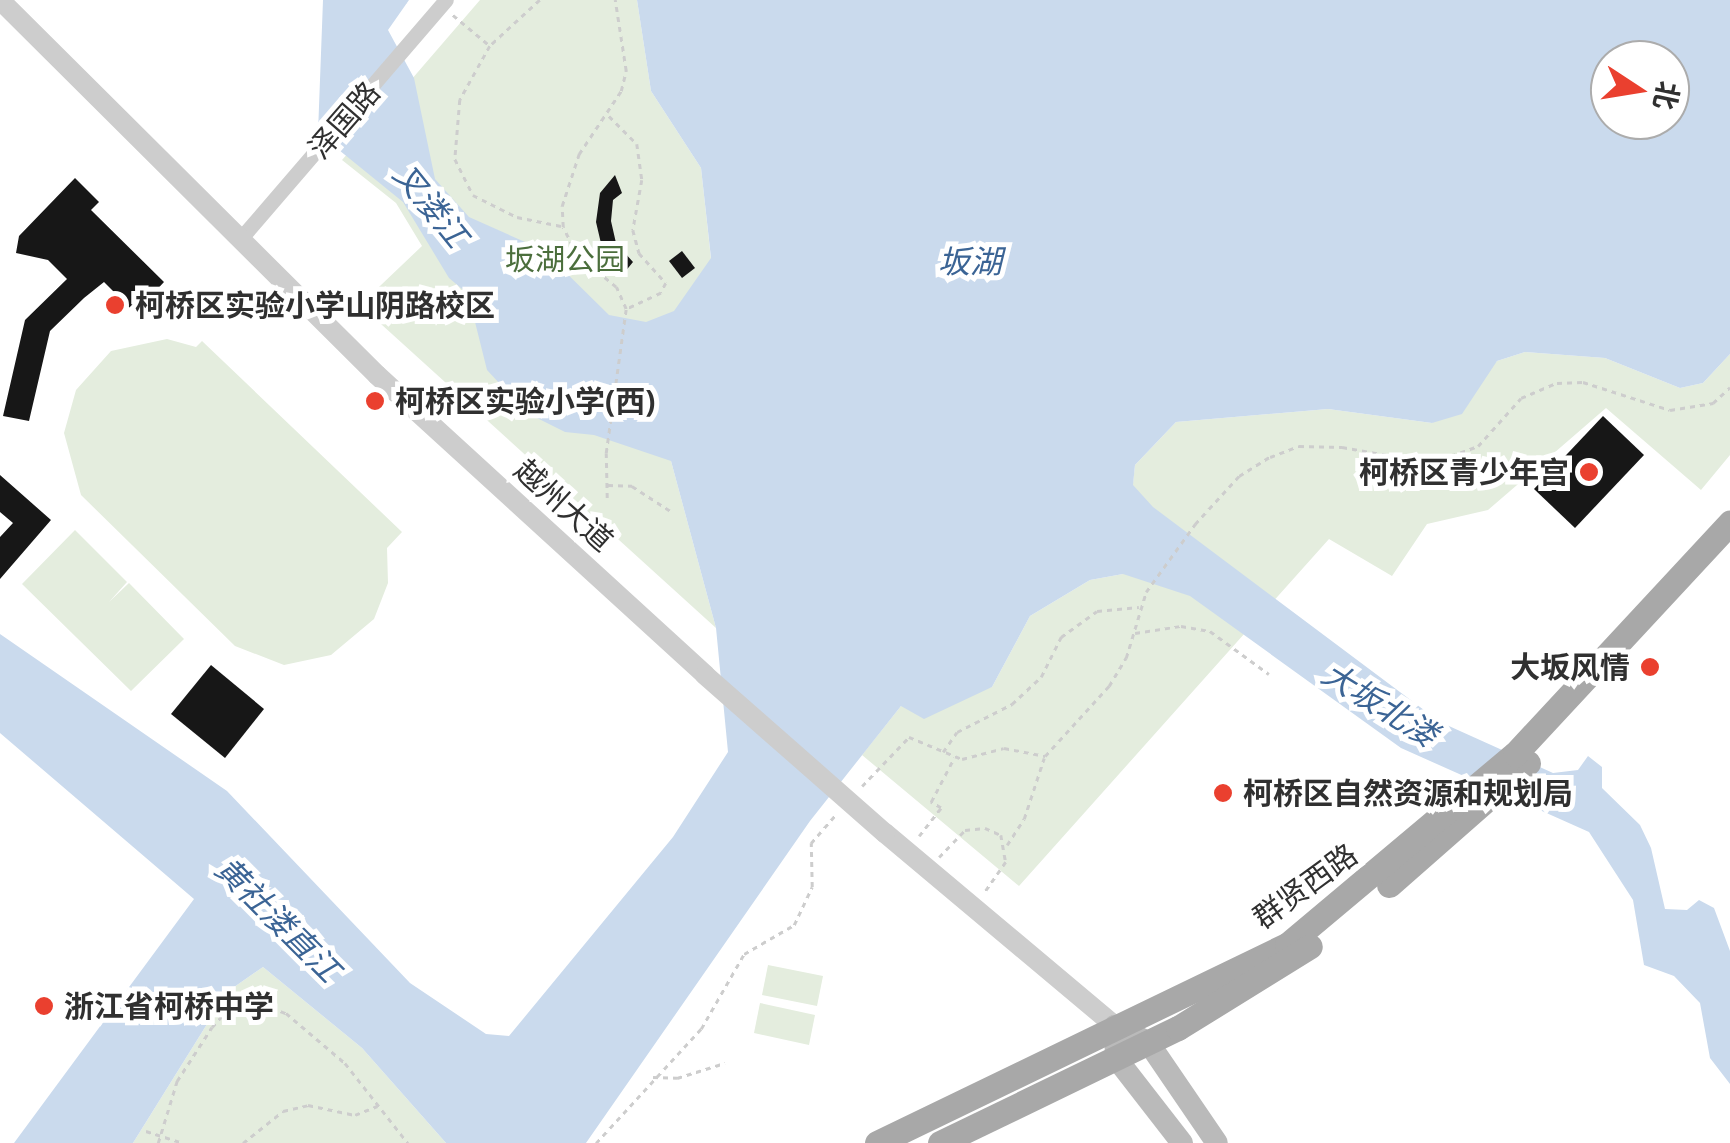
<!DOCTYPE html>
<html>
<head>
<meta charset="utf-8">
<style>
  body { margin:0 }
  #map { position:relative; width:1730px; height:1143px; overflow:hidden; background:#fff; font-family:"Noto Sans","Noto Sans SC",sans-serif }
  div>[style] { position:absolute }
  .green>* { inset:0; background:#e4edde }
  .water>* { inset:0; background:#cadaed }
  .building>* { inset:0; background:#171717 }
  .path>* { height:2.5px; margin-top:-1.25px; transform-origin:0; background:repeating-linear-gradient(90deg,#cdcdcd 0 5px,transparent 0 10px) }
  .minor>* { height:15px; margin:-7.5px; padding:0 7.5px; transform-origin:7.5px; border-radius:7.5px; background:#cdcdcd }
  .tertiary>* { height:20px; margin:-10px; padding:0 10px; transform-origin:10px; border-radius:10px; background:#cdcdcd }
  .secondary>* { height:22px; margin:-11px; padding:0 11px; transform-origin:11px; border-radius:11px; background:#bababa }
  .primary>* { height:25px; margin:-12.5px; padding:0 12.5px; transform-origin:12.5px; border-radius:12.5px; background:#a8a8a8 }
  .tertiary-bridge>* { height:20px; margin:-10px; padding:0 10px; transform-origin:10px; border-radius:10px; background:#cdcdcd }
  .dots>* { width:28px; height:28px; translate:-50% -50%; box-sizing:border-box; border:5px solid #fff; border-radius:50% }
  span { translate:-50% -50%; white-space:nowrap; text-align:center; line-height:1.15; -webkit-text-stroke:10px #fff; paint-order:stroke }
  .street-label { font-size:30px; color:#303030 }
  .park-label { font-size:30px; color:#4b6e3c }
  .poi-label { font-size:30px; color:#303030; font-weight:700 }
  .left { translate:0 -50%; text-align:left }
  .right { translate:-100% -50%; text-align:right }
  .water-label { font-size:32px; color:#3b6495; font-style:italic }
  .north { position:absolute; left:1590px; top:40px; width:100px; height:100px; box-sizing:border-box; background:#fff; border:2px solid #acacac; border-radius:50%; rotate:102deg; font-size:28px; font-weight:700; line-height:40px; text-align:center; color:#303030 }
  .north::after { content:''; display:block; margin:auto; width:35px; height:45px; background:#ea402f; clip-path:polygon(50% 0,100% 100%,50% 72%,0 100%) }
</style>
</head>
<body>
<div id="map">
  <div class="green">
    <div style="clip-path:polygon(480px 0,637px 0,651px 91px,701px 168px,711px 259px,671px 461px,716px 628px,360px 305px,422px 246px,396px 203px,342px 160px)"></div>
    <div style="clip-path:polygon(167px 339px,196px 347px,202px 341px,402px 532px,387px 548px,388px 583px,374px 619px,331px 655px,284px 665px,235px 646px,81px 495px,64px 433px,76px 390px,111px 351px)"></div>
    <div style="clip-path:polygon(1525px 352px,1605px 358px,1680px 388px,1703px 383px,1730px 354px,1730px 455px,1701px 490px,1606px 408px,1488px 510px,1427px 524px,1392px 576px,1329px 539px,1019px 886px,862px 755px,901px 706px,992px 687px,1030px 616px,1090px 580px,1123px 574px,1135px 465px,1176px 422px,1328px 409px,1432px 423px,1497px 361px)"></div>
    <div style="clip-path:polygon(75px 530px,127px 582px,109px 602px,129px 583px,184px 639px,131px 691px,22px 584px)"></div>
    <div style="clip-path:polygon(768px 965px,823px 976px,817px 1006px,762px 995px)"></div>
    <div style="clip-path:polygon(263px 967px,362px 1048px,446px 1143px,133px 1143px,227px 992px)"></div>
    <div style="clip-path:polygon(760px 1003px,815px 1015px,809px 1045px,754px 1033px)"></div>
  </div>
  <div class="water">
    <div style="clip-path:polygon(evenodd,323px 0,409px 0,388px 30px,414px 78px,435px 179px,469px 217px,543px 250px,609px 315px,646px 322px,674px 311px,711px 258px,701px 168px,651px 91px,637px 0,1730px 0,1730px 354px,1703px 383px,1680px 388px,1605px 358px,1525px 352px,1497px 361px,1462px 414px,1432px 423px,1328px 409px,1176px 422px,1135px 465px,1133px 485px,1153px 507px,1440px 722px,1553px 773px,1578px 770px,1588px 756px,1602px 767px,1602px 788px,1640px 825px,1651px 848px,1665px 909px,1687px 910px,1699px 900px,1714px 908px,1730px 951px,1730px 1084px,1710px 1058px,1700px 1003px,1674px 976px,1644px 965px,1633px 900px,1589px 832px,1401px 748px,1190px 596px,1123px 574px,1090px 580px,1030px 616px,992px 687px,924px 719px,901px 706px,810px 821px,586px 1143px,446px 1143px,362px 1048px,263px 967px,227px 992px,133px 1143px,14px 1143px,194px 899px,0 733px,0 634px,227px 791px,410px 983px,486px 1034px,509px 1036px,673px 837px,728px 752px,716px 628px,671px 461px,594px 435px,565px 432px,527px 413px,487px 370px,468px 294px,449px 278px,403px 202px,318px 133px,323px 0,1610px 60px,1670px 60px,1670px 120px,1610px 120px,1610px 60px)"></div>
  </div>
  <div class="building">
    <div style="clip-path:polygon(615px 175px,622px 193px,613px 200px,611px 221px,616px 243px,633px 262px,624px 273px,603px 252px,596px 222px,600px 193px)"></div>
    <div style="clip-path:polygon(75px 178px,99px 202px,91px 210px,164px 282px,135px 313px,104px 282px,84px 298px,50px 331px,29px 421px,3px 416px,25px 320px,67px 279px,48px 260px,16px 253px,19px 236px)"></div>
    <div style="clip-path:polygon(682px 251px,695px 268px,682px 278px,669px 261px)"></div>
    <div style="clip-path:polygon(1603px 416px,1644px 455px,1575px 528px,1534px 489px)"></div>
    <div style="clip-path:polygon(0 475px,51px 520px,0 579px,0 537px,13px 523px,0 512px)"></div>
    <div style="clip-path:polygon(211px 665px,264px 709px,225px 758px,171px 714px)"></div>
  </div>
  <div class="path">
    <div style="left:540px;top:0;width:68px;rotate:137.4deg"></div>
    <div style="left:490px;top:46px;width:62px;rotate:119.1deg"></div>
    <div style="left:460px;top:100px;width:59px;rotate:94.8deg"></div>
    <div style="left:455px;top:159px;width:40px;rotate:63.4deg"></div>
    <div style="left:473px;top:195px;width:49px;rotate:26.6deg"></div>
    <div style="left:517px;top:217px;width:45px;rotate:11.6deg"></div>
    <div style="left:453px;top:15px;width:47px;rotate:39.8deg"></div>
    <div style="left:609px;top:116px;width:40px;rotate:45deg"></div>
    <div style="left:637px;top:144px;width:36px;rotate:82deg"></div>
    <div style="left:642px;top:180px;width:51px;rotate:100.2deg"></div>
    <div style="left:633px;top:230px;width:24px;rotate:75deg"></div>
    <div style="left:639px;top:253px;width:40px;rotate:48deg"></div>
    <div style="left:666px;top:283px;width:11px;rotate:117deg"></div>
    <div style="left:661px;top:293px;width:38px;rotate:155deg"></div>
    <div style="left:608px;top:485px;width:24px;rotate:2deg"></div>
    <div style="left:632px;top:486px;width:48px;rotate:33deg"></div>
    <div style="left:607px;top:498px;width:45px;rotate:-91.3deg"></div>
    <div style="left:606px;top:453px;width:145px;rotate:-82.1deg"></div>
    <div style="left:626px;top:309px;width:24px;rotate:-114deg"></div>
    <div style="left:616px;top:287px;width:50px;rotate:-140.6deg"></div>
    <div style="left:577px;top:255px;width:31px;rotate:-117deg"></div>
    <div style="left:563px;top:227px;width:21px;rotate:-93deg"></div>
    <div style="left:562px;top:206px;width:55px;rotate:-71.9deg"></div>
    <div style="left:579px;top:154px;width:76px;rotate:-56.3deg"></div>
    <div style="left:621px;top:91px;width:21px;rotate:-76deg"></div>
    <div style="left:626px;top:71px;width:72px;rotate:-98.8deg"></div>
    <div style="left:1135px;top:633px;width:47px;rotate:-8.7deg"></div>
    <div style="left:1181px;top:626px;width:29px;rotate:10deg"></div>
    <div style="left:1210px;top:631px;width:73px;rotate:36.1deg"></div>
    <div style="left:943px;top:752px;width:24px;rotate:-55deg"></div>
    <div style="left:957px;top:732px;width:62px;rotate:-27deg"></div>
    <div style="left:1012px;top:704px;width:40px;rotate:-43deg"></div>
    <div style="left:1041px;top:677px;width:45px;rotate:-63.4deg"></div>
    <div style="left:1061px;top:637px;width:44px;rotate:-35.8deg"></div>
    <div style="left:1097px;top:611px;width:42px;rotate:-5.4deg"></div>
    <div style="left:862px;top:786px;width:68px;rotate:-46.2deg"></div>
    <div style="left:909px;top:737px;width:57px;rotate:22.5deg"></div>
    <div style="left:962px;top:759px;width:43px;rotate:-14.7deg"></div>
    <div style="left:1004px;top:748px;width:42px;rotate:11deg"></div>
    <div style="left:1045px;top:756px;width:95px;rotate:-47.6deg"></div>
    <div style="left:1109px;top:686px;width:33px;rotate:-59deg"></div>
    <div style="left:1126px;top:658px;width:69px;rotate:-73.1deg"></div>
    <div style="left:1146px;top:592px;width:84px;rotate:-54.2deg"></div>
    <div style="left:1195px;top:524px;width:65px;rotate:-47.5deg"></div>
    <div style="left:1239px;top:476px;width:36px;rotate:-32deg"></div>
    <div style="left:1270px;top:457px;width:31px;rotate:-21deg"></div>
    <div style="left:1299px;top:446px;width:43px;rotate:1.3deg"></div>
    <div style="left:1342px;top:447px;width:91px;rotate:10.1deg"></div>
    <div style="left:1432px;top:463px;width:49px;rotate:-20.3deg"></div>
    <div style="left:1478px;top:446px;width:64px;rotate:-48.1deg"></div>
    <div style="left:1521px;top:398px;width:39px;rotate:-23deg"></div>
    <div style="left:1557px;top:383px;width:26px;rotate:-2deg"></div>
    <div style="left:1583px;top:382px;width:91px;rotate:17.8deg"></div>
    <div style="left:1670px;top:410px;width:44px;rotate:-9.2deg"></div>
    <div style="left:1713px;top:403px;width:23px;rotate:-43deg"></div>
    <div style="left:919px;top:836px;width:36px;rotate:-52deg"></div>
    <div style="left:941px;top:808px;width:12px;rotate:-149deg"></div>
    <div style="left:931px;top:802px;width:50px;rotate:-62.4deg"></div>
    <div style="left:1007px;top:845px;width:31px;rotate:-57deg"></div>
    <div style="left:1024px;top:819px;width:64px;rotate:-71.8deg"></div>
    <div style="left:939px;top:857px;width:37px;rotate:-46deg"></div>
    <div style="left:965px;top:830px;width:20px;rotate:-6deg"></div>
    <div style="left:985px;top:828px;width:17px;rotate:24deg"></div>
    <div style="left:1001px;top:835px;width:27px;rotate:80deg"></div>
    <div style="left:1006px;top:862px;width:39px;rotate:125deg"></div>
    <div style="left:653px;top:1077px;width:24px;rotate:2deg"></div>
    <div style="left:677px;top:1078px;width:50px;rotate:-17.4deg"></div>
    <div style="left:146px;top:1131px;width:38px;rotate:18deg"></div>
    <div style="left:158px;top:1143px;width:65px;rotate:-73deg"></div>
    <div style="left:177px;top:1081px;width:64px;rotate:-57.1deg"></div>
    <div style="left:212px;top:1027px;width:24px;rotate:-48deg"></div>
    <div style="left:228px;top:1009px;width:34px;rotate:-8deg"></div>
    <div style="left:262px;top:1004px;width:26px;rotate:21deg"></div>
    <div style="left:286px;top:1013px;width:77px;rotate:40.3deg"></div>
    <div style="left:345px;top:1063px;width:102px;rotate:51.8deg"></div>
    <div style="left:243px;top:1143px;width:51px;rotate:-38.7deg"></div>
    <div style="left:283px;top:1111px;width:26px;rotate:-13deg"></div>
    <div style="left:308px;top:1105px;width:48px;rotate:12deg"></div>
    <div style="left:355px;top:1115px;width:24px;rotate:-22deg"></div>
    <div style="left:596px;top:1143px;width:155px;rotate:-47.4deg"></div>
    <div style="left:701px;top:1029px;width:86px;rotate:-60.2deg"></div>
    <div style="left:744px;top:954px;width:58px;rotate:-30.1deg"></div>
    <div style="left:794px;top:925px;width:42px;rotate:-64.7deg"></div>
    <div style="left:812px;top:887px;width:44px;rotate:-91.3deg"></div>
    <div style="left:811px;top:843px;width:38px;rotate:-49deg"></div>
  </div>
  <div class="minor">
    <div style="left:241px;top:238px;width:314px;rotate:-49.3deg"></div>
  </div>
  <div class="tertiary">
    <div style="left:0;top:0;width:532px;rotate:44.85deg"></div>
    <div style="left:377px;top:375px;width:445px;rotate:42.4deg"></div>
    <div style="left:885px;top:833px;width:300px;rotate:40deg"></div>
  </div>
  <div class="secondary">
    <div style="left:1182px;top:1143px;width:108px;rotate:-127.8deg"></div>
    <div style="left:1116px;top:1058px;width:32px;rotate:-92deg"></div>
    <div style="left:1115px;top:1026px;width:37px;rotate:26deg"></div>
    <div style="left:1148px;top:1042px;width:122px;rotate:55.7deg"></div>
  </div>
  <div class="primary">
    <div style="left:1389px;top:885px;width:185px;rotate:-41.3deg"></div>
    <div style="left:877px;top:1143px;width:455px;rotate:-25.8deg"></div>
    <div style="left:1287px;top:945px;width:297px;rotate:-40deg"></div>
    <div style="left:1515px;top:754px;width:316px;rotate:-47.1deg"></div>
    <div style="left:940px;top:1143px;width:264px;rotate:-25.8deg"></div>
    <div style="left:1178px;top:1028px;width:155px;rotate:-31.8deg"></div>
  </div>
  <div class="tertiary-bridge">
    <div style="left:705px;top:675px;width:240px;rotate:41.3deg"></div>
  </div>
  <div class="dots">
    <div style="left:115px;top:305px;background:#ea402f"></div>
    <div style="left:375px;top:401px;background:#ea402f"></div>
    <div style="left:1589px;top:472px;background:#ea402f"></div>
    <div style="left:1650px;top:667px;background:#ea402f"></div>
    <div style="left:1223px;top:793px;background:#ea402f"></div>
    <div style="left:44px;top:1006px;background:#ea402f"></div>
  </div>
  <div class="street-label">
    <span style="left:344px;top:120px;rotate:-49deg">泽国路</span>
    <span style="left:564px;top:505px;rotate:42deg">越州大道</span>
    <span style="left:1305px;top:886px;rotate:-36deg">群贤西路</span>
  </div>
  <div class="park-label">
    <span style="left:565px;top:259px">坂湖公园</span>
  </div>
  <div class="poi-label">
    <span class="left" style="left:135px;top:305px">柯桥区实验小学山阴路校区</span>
    <span class="left" style="left:395px;top:401px">柯桥区实验小学(西)</span>
    <span class="right" style="left:1569px;top:472px">柯桥区青少年宫</span>
    <span class="right" style="left:1630px;top:667px">大坂风情</span>
    <span class="left" style="left:1243px;top:793px">柯桥区自然资源和规划局</span>
    <span class="left" style="left:64px;top:1006px">浙江省柯桥中学</span>
  </div>
  <div class="water-label">
    <span style="left:431px;top:205px;rotate:51deg">叉溇江</span>
    <span style="left:970px;top:261px">坂湖</span>
    <span style="left:1380px;top:704px;rotate:32deg">大坂北溇</span>
    <span style="left:278px;top:919px;rotate:45deg">黄社溇直江</span>
  </div>
  <div class="north">北</div>
</div>
</body>
</html>
